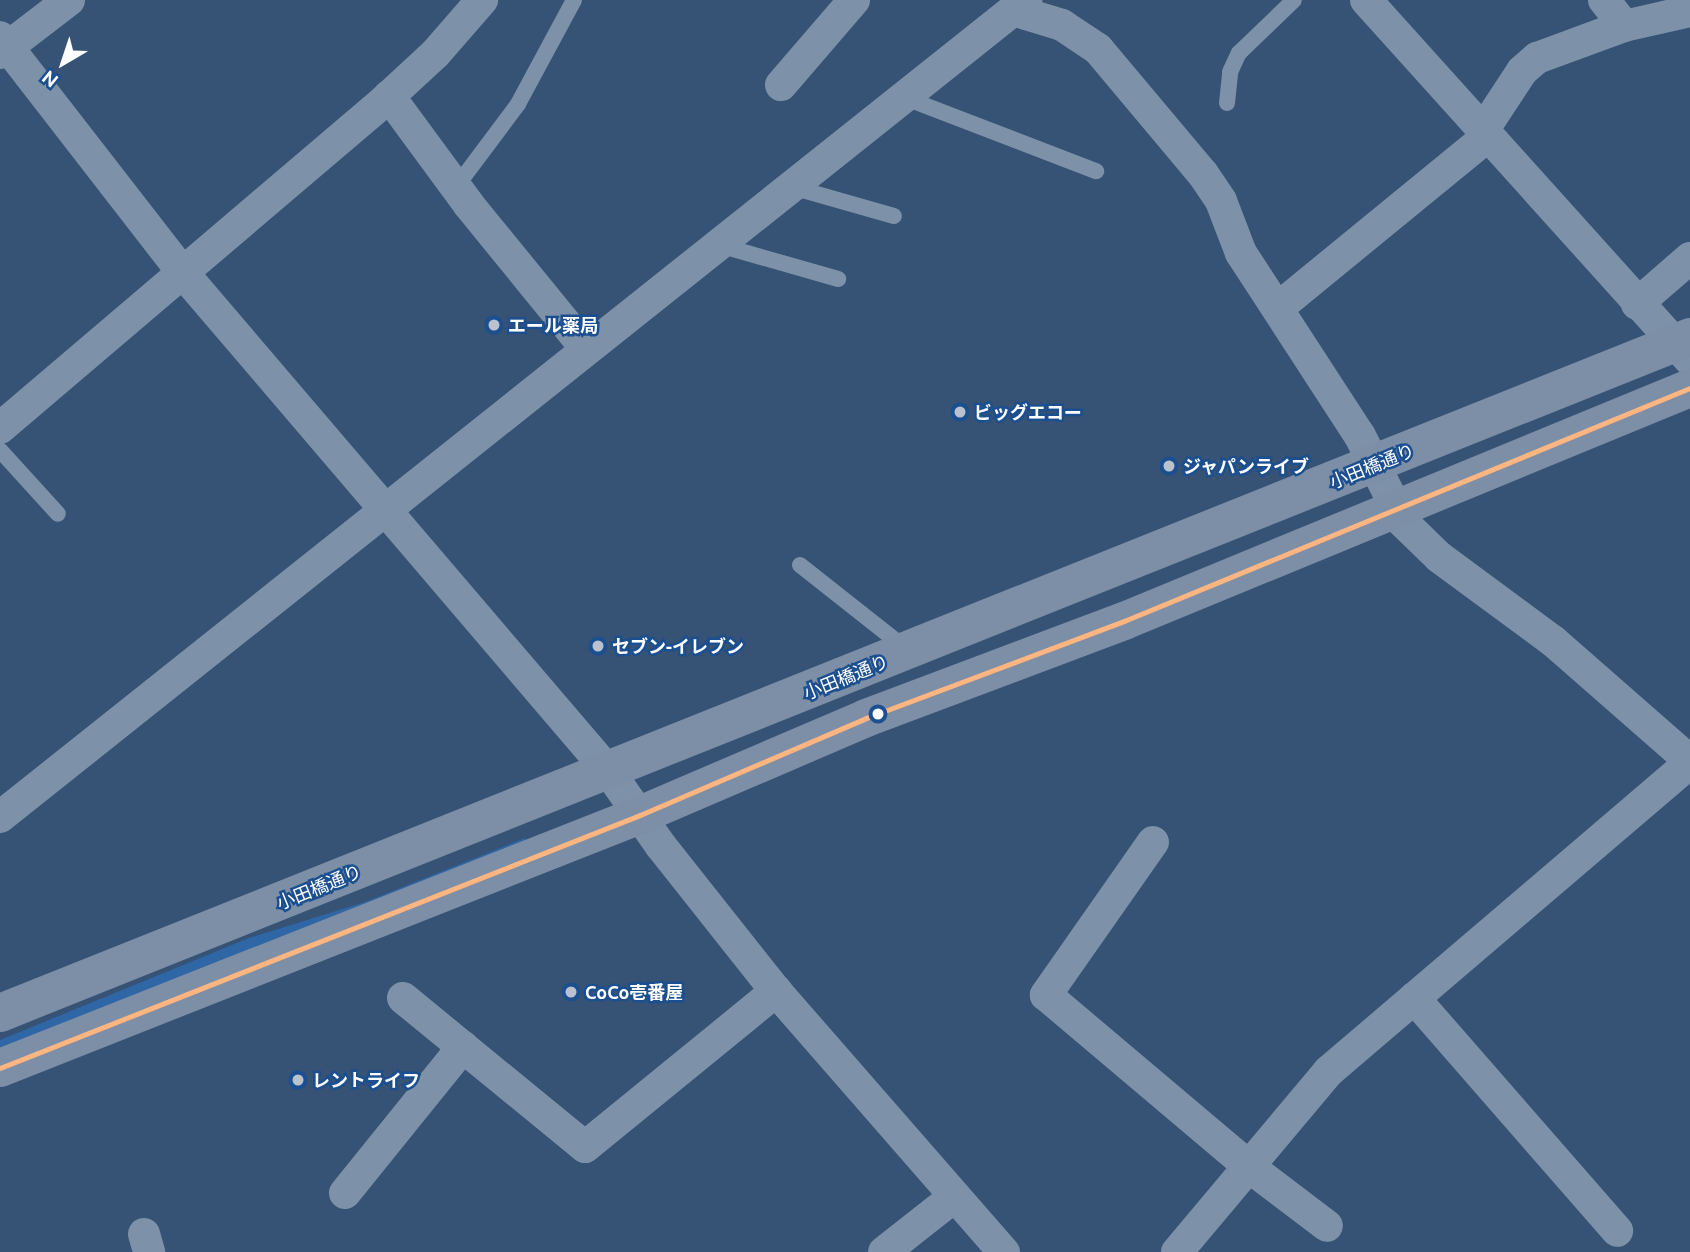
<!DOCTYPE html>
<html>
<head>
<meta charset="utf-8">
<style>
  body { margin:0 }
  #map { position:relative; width:1690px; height:1252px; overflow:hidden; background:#365274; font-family:Ubuntu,"Noto Sans JP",sans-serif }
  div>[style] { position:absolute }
  .green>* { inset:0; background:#2f66a5 }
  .service>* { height:16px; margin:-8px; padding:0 8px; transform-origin:8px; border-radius:8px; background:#7d92a8 }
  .minor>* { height:32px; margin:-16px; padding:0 16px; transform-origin:16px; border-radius:16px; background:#7d92a8 }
  .primary>* { height:38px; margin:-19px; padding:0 19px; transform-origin:19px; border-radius:19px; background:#7d8ea7 }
  .bus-1>* { height:5px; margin:-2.5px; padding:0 2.5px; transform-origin:2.5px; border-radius:2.5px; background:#ffb580 }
  .dots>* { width:19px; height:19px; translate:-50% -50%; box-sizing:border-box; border:4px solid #1b4f8f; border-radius:50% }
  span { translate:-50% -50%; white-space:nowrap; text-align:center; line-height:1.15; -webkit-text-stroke:5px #1b4f8f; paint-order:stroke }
  .poi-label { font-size:18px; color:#fff; font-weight:700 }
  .left { translate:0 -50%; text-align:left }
  .street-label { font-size:18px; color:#fff }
  .north { position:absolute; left:28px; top:28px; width:70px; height:70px; -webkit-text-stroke:5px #1b4f8f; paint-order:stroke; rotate:219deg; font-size:19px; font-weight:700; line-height:28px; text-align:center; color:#fff }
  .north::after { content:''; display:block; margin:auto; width:24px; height:32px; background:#fff; clip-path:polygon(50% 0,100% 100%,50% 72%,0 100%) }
</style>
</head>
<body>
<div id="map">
  <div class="green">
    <div style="clip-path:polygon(525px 838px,527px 842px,0 1054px,0 1040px,249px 938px,365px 902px)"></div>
  </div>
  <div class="service">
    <div style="left:903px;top:97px;width:207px;rotate:21deg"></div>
    <div style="left:1227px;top:103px;width:31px;rotate:-84deg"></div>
    <div style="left:1230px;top:72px;width:21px;rotate:-65deg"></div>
    <div style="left:1239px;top:53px;width:76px;rotate:-43.9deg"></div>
    <div style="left:456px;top:187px;width:104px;rotate:-53.2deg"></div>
    <div style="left:518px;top:104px;width:118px;rotate:-61.7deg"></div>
    <div style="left:792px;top:187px;width:106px;rotate:15.9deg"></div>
    <div style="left:719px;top:245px;width:124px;rotate:15.9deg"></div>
    <div style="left:0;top:450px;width:86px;rotate:47.8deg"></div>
    <div style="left:800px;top:565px;width:134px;rotate:38.3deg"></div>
  </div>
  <div class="minor">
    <div style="left:1366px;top:0;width:484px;rotate:48deg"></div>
    <div style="left:1604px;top:0;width:33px;rotate:52deg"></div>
    <div style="left:1013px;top:10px;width:51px;rotate:17deg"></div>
    <div style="left:1062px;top:25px;width:43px;rotate:33.7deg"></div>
    <div style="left:1098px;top:49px;width:163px;rotate:50deg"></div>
    <div style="left:1203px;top:174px;width:32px;rotate:56deg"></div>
    <div style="left:1221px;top:201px;width:56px;rotate:69deg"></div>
    <div style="left:1241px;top:253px;width:218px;rotate:57deg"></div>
    <div style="left:1360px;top:436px;width:96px;rotate:63.4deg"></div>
    <div style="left:1403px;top:522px;width:50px;rotate:44.2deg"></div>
    <div style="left:1439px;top:557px;width:142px;rotate:36.4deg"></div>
    <div style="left:1553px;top:641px;width:182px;rotate:41.2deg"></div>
    <div style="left:0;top:37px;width:299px;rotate:52.2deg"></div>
    <div style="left:183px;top:273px;width:658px;rotate:49.5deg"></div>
    <div style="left:610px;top:773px;width:89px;rotate:55.1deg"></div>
    <div style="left:661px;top:846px;width:185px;rotate:51.6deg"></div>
    <div style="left:776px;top:991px;width:347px;rotate:48.9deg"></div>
    <div style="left:0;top:53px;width:87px;rotate:-37.5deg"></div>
    <div style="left:781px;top:85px;width:112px;rotate:-49.3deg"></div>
    <div style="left:389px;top:96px;width:135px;rotate:53.7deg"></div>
    <div style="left:469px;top:205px;width:183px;rotate:50.8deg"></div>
    <div style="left:1482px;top:132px;width:73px;rotate:-56.7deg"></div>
    <div style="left:1522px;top:71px;width:20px;rotate:-41deg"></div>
    <div style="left:1537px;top:58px;width:93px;rotate:-20.2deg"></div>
    <div style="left:1624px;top:26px;width:68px;rotate:-12.8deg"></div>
    <div style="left:1637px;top:304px;width:70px;rotate:-41deg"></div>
    <div style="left:1279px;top:307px;width:269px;rotate:-39.3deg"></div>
    <div style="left:0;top:428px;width:503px;rotate:-40.4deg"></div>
    <div style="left:383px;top:102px;width:71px;rotate:-42.7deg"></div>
    <div style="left:435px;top:54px;width:72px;rotate:-49deg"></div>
    <div style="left:0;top:817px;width:1312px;rotate:-38.53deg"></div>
    <div style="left:1153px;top:842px;width:187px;rotate:125deg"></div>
    <div style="left:1046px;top:995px;width:265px;rotate:40.2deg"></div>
    <div style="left:1248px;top:1166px;width:99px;rotate:37.2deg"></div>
    <div style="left:403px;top:998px;width:235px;rotate:39.3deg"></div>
    <div style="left:585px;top:1147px;width:247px;rotate:-39.2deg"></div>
    <div style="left:1414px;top:998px;width:309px;rotate:48.9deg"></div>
    <div style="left:345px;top:1193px;width:188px;rotate:-51.1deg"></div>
    <div style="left:144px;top:1234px;width:19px;rotate:74deg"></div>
    <div style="left:884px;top:1252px;width:89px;rotate:-38.2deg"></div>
    <div style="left:1177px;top:1252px;width:236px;rotate:-50deg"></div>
    <div style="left:1329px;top:1071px;width:475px;rotate:-40.5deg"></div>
  </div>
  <div class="primary">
    <div style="left:0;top:1013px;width:1820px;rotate:-21.8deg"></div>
    <div style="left:0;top:1068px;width:688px;rotate:-21.57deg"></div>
    <div style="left:640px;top:815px;width:246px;rotate:-23.2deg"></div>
    <div style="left:866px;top:718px;width:276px;rotate:-20.6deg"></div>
    <div style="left:1124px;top:621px;width:612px;rotate:-22.38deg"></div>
  </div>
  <div class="bus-1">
    <div style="left:0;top:1068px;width:688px;rotate:-21.57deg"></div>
    <div style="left:640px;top:815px;width:246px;rotate:-23.2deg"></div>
    <div style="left:866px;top:718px;width:276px;rotate:-20.6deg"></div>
    <div style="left:1124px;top:621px;width:612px;rotate:-22.38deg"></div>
  </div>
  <div class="dots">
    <div style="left:494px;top:325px;background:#b9c2ce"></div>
    <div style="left:960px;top:412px;background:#b9c2ce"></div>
    <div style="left:1169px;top:466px;background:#b9c2ce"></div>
    <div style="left:598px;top:646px;background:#b9c2ce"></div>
    <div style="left:878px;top:714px;background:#fff"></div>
    <div style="left:571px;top:992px;background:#b9c2ce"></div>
    <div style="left:298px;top:1080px;background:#b9c2ce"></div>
  </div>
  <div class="poi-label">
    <span class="left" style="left:508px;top:325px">エール薬局</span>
    <span class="left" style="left:974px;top:412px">ビッグエコー</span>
    <span class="left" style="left:1183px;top:466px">ジャパンライブ</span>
    <span class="left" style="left:612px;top:646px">セブン-イレブン</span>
    <span class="left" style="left:585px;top:992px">CoCo壱番屋</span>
    <span class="left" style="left:312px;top:1080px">レントライフ</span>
  </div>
  <div class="street-label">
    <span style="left:1372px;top:466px;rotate:-22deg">小田橋通り</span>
    <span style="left:846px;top:677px;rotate:-22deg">小田橋通り</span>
    <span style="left:319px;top:887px;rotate:-22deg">小田橋通り</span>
  </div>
  <div class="north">N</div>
</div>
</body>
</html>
